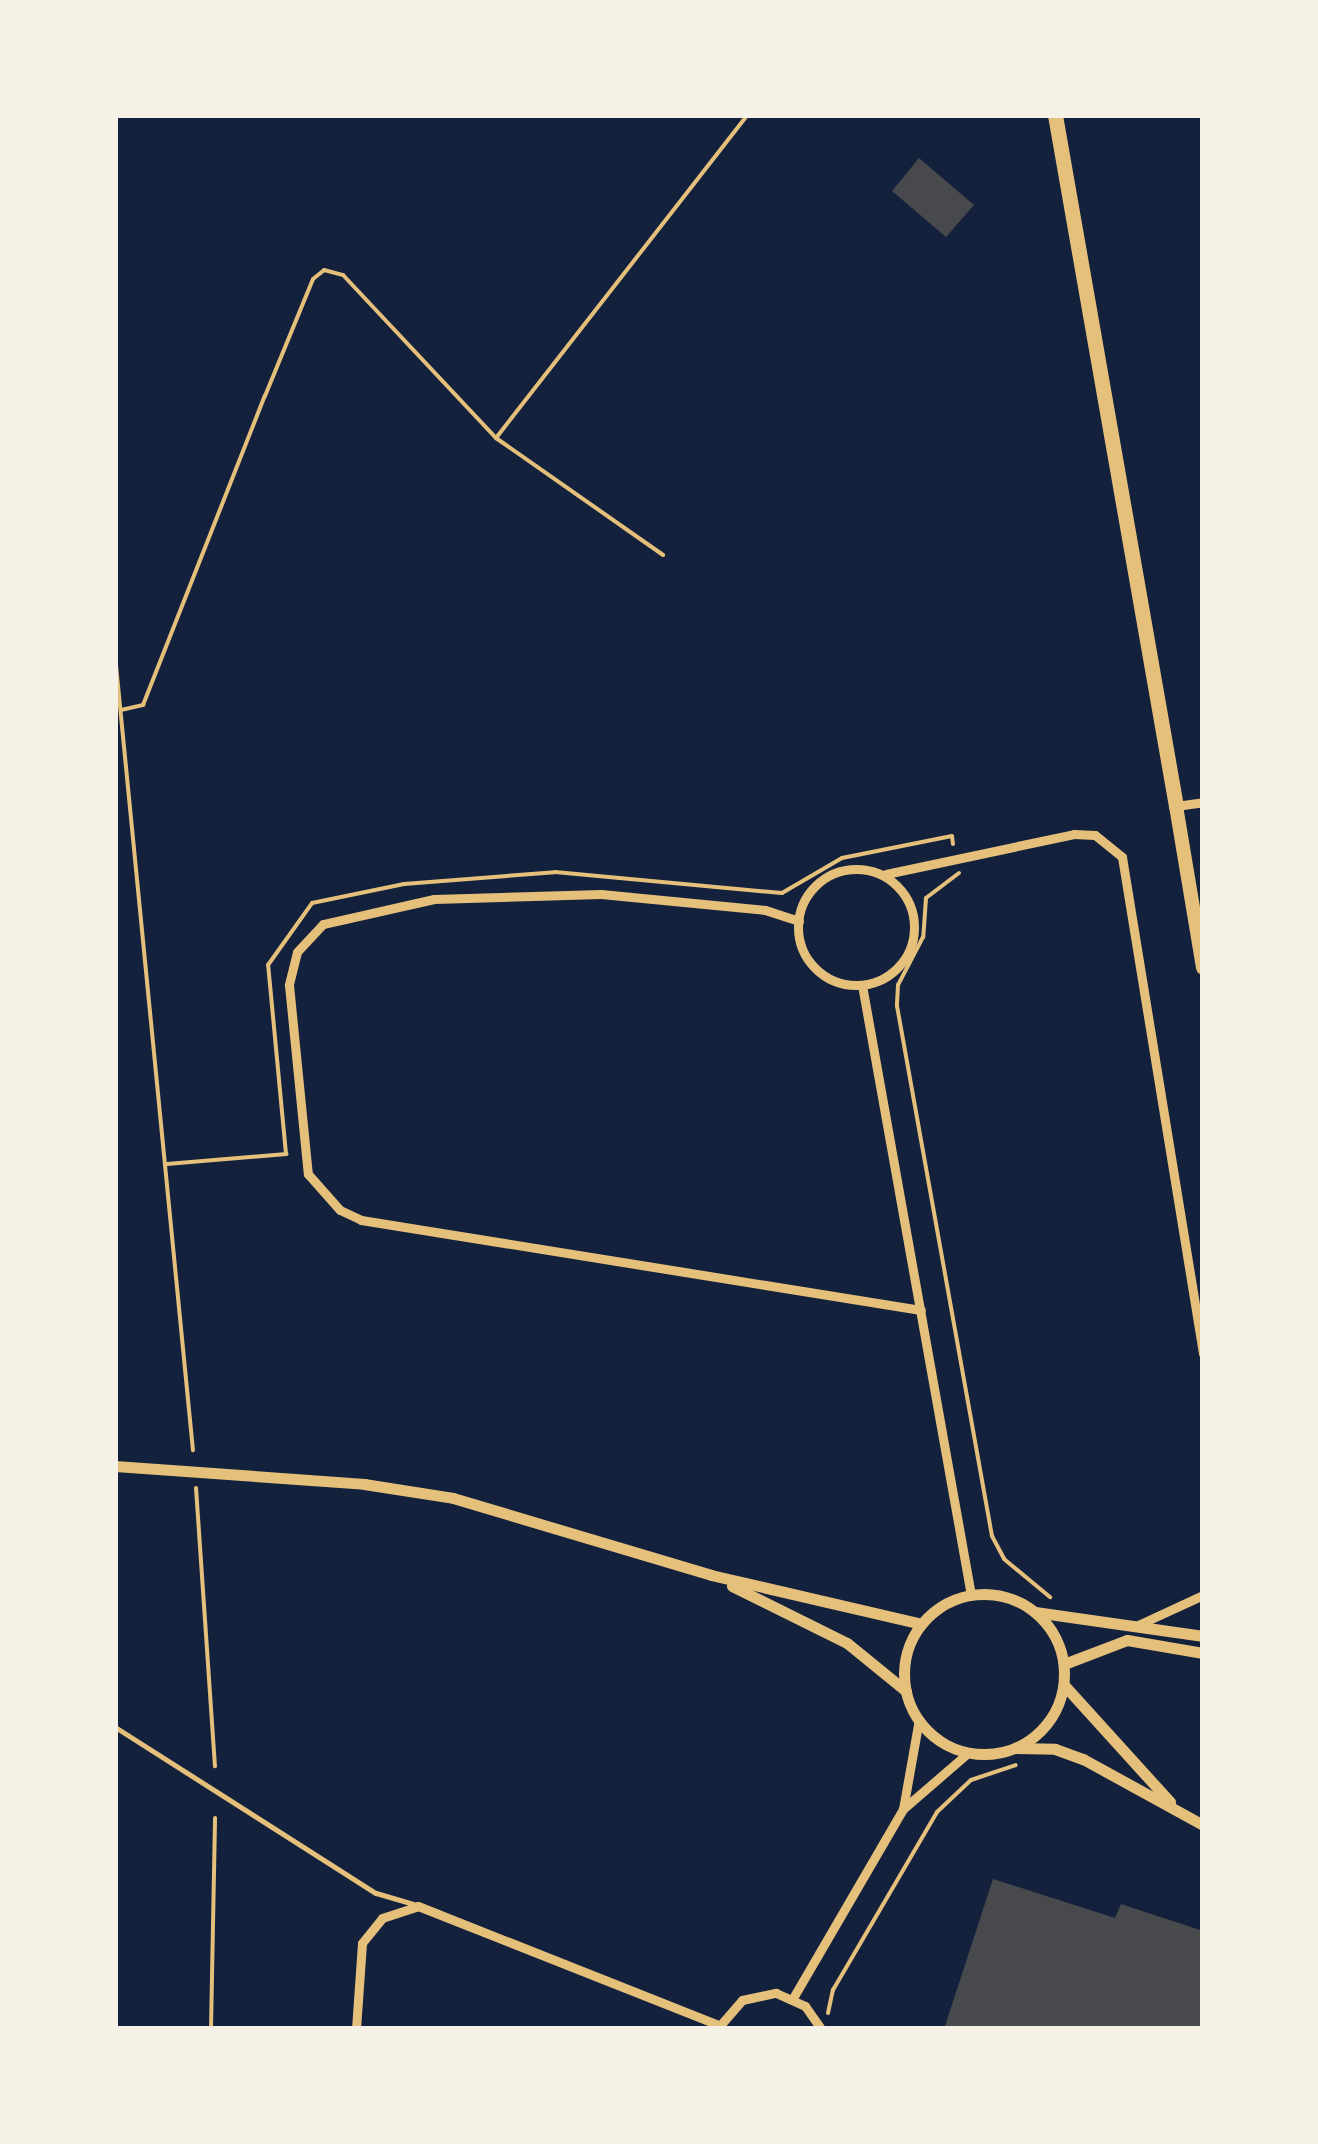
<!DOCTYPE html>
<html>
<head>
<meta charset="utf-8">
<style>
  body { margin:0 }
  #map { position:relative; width:1318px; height:2144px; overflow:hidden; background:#14213d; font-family:"Libre Baskerville",serif }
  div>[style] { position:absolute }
  .building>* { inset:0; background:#48494c }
  .path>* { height:4px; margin:-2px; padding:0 2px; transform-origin:2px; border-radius:2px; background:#e5c07b }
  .service>* { height:5px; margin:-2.5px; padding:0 2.5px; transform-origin:2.5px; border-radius:2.5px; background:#e5c07b }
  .minor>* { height:9px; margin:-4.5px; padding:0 4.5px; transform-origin:4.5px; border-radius:4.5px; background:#e5c07b }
  .minor>.ring { margin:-4.5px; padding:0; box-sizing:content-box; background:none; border:9px solid #e5c07b; border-radius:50% }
  .tertiary>* { height:11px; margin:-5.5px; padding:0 5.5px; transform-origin:5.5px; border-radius:5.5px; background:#e5c07b }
  .tertiary>.ring { margin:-5.5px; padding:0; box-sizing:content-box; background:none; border:11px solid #e5c07b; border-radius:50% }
  .secondary>* { height:14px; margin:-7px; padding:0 7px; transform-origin:7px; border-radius:7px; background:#e5c07b }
  .trunk>* { height:15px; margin:-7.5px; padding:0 7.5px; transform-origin:7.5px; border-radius:7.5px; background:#e5c07b }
  span { translate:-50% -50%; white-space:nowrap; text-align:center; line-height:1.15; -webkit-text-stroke:10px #f6f1e7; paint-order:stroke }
  .frame { position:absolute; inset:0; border:118px solid #f6f1e7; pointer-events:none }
</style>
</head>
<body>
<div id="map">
  <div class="building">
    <div style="clip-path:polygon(919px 158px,974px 205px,946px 237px,892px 191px)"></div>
    <div style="clip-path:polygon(993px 1879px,1115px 1918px,1121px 1904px,1203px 1931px,1203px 2029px,944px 2029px)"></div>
  </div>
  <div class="path">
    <div style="left:496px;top:438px;width:409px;rotate:-52.1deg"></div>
    <div style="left:115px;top:655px;width:799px;rotate:84.4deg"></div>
    <div style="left:121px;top:710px;width:23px;rotate:-13deg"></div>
    <div style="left:143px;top:705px;width:332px;rotate:-68.5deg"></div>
    <div style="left:265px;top:396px;width:126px;rotate:-67.7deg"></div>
    <div style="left:313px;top:279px;width:14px;rotate:-39deg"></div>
    <div style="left:324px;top:270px;width:20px;rotate:15deg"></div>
    <div style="left:343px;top:275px;width:224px;rotate:46.8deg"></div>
    <div style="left:496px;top:438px;width:204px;rotate:35deg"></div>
    <div style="left:959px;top:873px;width:41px;rotate:142.9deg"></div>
    <div style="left:926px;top:898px;width:39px;rotate:94deg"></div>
    <div style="left:923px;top:937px;width:54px;rotate:117.5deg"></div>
    <div style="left:898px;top:985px;width:21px;rotate:93deg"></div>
    <div style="left:897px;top:1006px;width:538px;rotate:79.84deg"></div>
    <div style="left:992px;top:1536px;width:26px;rotate:62deg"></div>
    <div style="left:1004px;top:1559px;width:60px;rotate:39.6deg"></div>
    <div style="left:286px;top:1154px;width:190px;rotate:-95.4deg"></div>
    <div style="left:268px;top:965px;width:76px;rotate:-54.6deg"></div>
    <div style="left:312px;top:903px;width:94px;rotate:-11.7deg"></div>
    <div style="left:404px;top:884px;width:151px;rotate:-4.5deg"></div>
    <div style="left:555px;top:872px;width:228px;rotate:5.3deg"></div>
    <div style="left:782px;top:893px;width:69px;rotate:-30.3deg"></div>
    <div style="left:842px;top:858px;width:112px;rotate:-11.3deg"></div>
    <div style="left:952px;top:836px;width:8px;rotate:83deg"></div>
    <div style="left:167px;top:1164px;width:120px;rotate:-4.8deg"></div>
    <div style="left:196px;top:1488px;width:279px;rotate:86.1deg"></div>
    <div style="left:828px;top:2013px;width:24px;rotate:-78deg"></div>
    <div style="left:833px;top:1990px;width:206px;rotate:-59.7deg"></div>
    <div style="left:937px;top:1812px;width:47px;rotate:-43.3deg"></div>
    <div style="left:971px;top:1780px;width:47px;rotate:-18.4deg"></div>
    <div style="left:211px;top:2029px;width:211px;rotate:-88.9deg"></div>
  </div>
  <div class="service">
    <div style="left:115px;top:1727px;width:309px;rotate:32.5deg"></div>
    <div style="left:376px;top:1893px;width:43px;rotate:16.3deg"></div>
  </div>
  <div class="minor">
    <div style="left:1176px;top:806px;width:27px;rotate:-8deg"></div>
    <div class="ring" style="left:798px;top:869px;width:107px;height:107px"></div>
    <div style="left:886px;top:874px;width:192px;rotate:-12deg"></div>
    <div style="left:1074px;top:834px;width:21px;rotate:3deg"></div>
    <div style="left:1095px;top:835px;width:35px;rotate:39deg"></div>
    <div style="left:1122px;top:857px;width:503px;rotate:80.73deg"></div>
    <div style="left:799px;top:921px;width:36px;rotate:-162deg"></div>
    <div style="left:765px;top:910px;width:165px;rotate:-174.4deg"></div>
    <div style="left:601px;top:894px;width:167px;rotate:178.3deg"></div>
    <div style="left:434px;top:899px;width:114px;rotate:167.3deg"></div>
    <div style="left:323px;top:924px;width:38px;rotate:133deg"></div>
    <div style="left:297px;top:952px;width:34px;rotate:104deg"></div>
    <div style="left:289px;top:985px;width:190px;rotate:84.3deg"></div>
    <div style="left:308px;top:1174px;width:48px;rotate:48.4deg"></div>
    <div style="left:340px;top:1210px;width:23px;rotate:25deg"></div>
    <div style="left:361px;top:1220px;width:567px;rotate:9.13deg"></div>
    <div style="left:862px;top:985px;width:620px;rotate:79.87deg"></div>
    <div style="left:1138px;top:1625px;width:72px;rotate:-24.8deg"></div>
    <div style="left:903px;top:1809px;width:91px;rotate:-79.9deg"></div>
    <div style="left:793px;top:1998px;width:219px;rotate:-59.8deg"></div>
    <div style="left:903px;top:1809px;width:87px;rotate:-40.8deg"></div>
    <div style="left:356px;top:2029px;width:86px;rotate:-86deg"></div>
    <div style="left:362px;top:1943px;width:32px;rotate:-51deg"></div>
    <div style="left:382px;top:1918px;width:38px;rotate:-18deg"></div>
    <div style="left:418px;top:1906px;width:323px;rotate:21.6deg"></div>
    <div style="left:717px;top:2029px;width:38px;rotate:-49deg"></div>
    <div style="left:742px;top:2000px;width:35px;rotate:-12deg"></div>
    <div style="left:776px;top:1993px;width:32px;rotate:24deg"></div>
    <div style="left:805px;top:2006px;width:28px;rotate:55deg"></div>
  </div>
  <div class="tertiary">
    <div style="left:115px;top:1466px;width:250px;rotate:4.1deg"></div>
    <div style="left:364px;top:1484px;width:90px;rotate:8.9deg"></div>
    <div style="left:453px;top:1498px;width:269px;rotate:16.6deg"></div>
    <div style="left:711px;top:1575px;width:216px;rotate:13.1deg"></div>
    <div style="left:732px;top:1586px;width:128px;rotate:26.4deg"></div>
    <div style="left:847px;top:1643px;width:76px;rotate:39.1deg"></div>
    <div class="ring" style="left:904px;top:1594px;width:149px;height:149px"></div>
    <div style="left:1035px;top:1612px;width:170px;rotate:8.1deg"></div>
    <div style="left:1064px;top:1664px;width:67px;rotate:-20.9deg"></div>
    <div style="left:1127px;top:1640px;width:77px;rotate:9.7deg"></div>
    <div style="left:1064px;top:1685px;width:158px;rotate:47.8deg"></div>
    <div style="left:1016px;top:1748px;width:39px;rotate:1deg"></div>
    <div style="left:1055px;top:1749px;width:30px;rotate:20deg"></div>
    <div style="left:1083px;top:1759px;width:137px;rotate:28.8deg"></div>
  </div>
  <div class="secondary">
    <div style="left:1176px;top:806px;width:164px;rotate:80.5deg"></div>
  </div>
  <div class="trunk">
    <div style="left:1055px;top:115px;width:702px;rotate:80.07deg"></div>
  </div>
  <div class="frame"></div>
</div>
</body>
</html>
